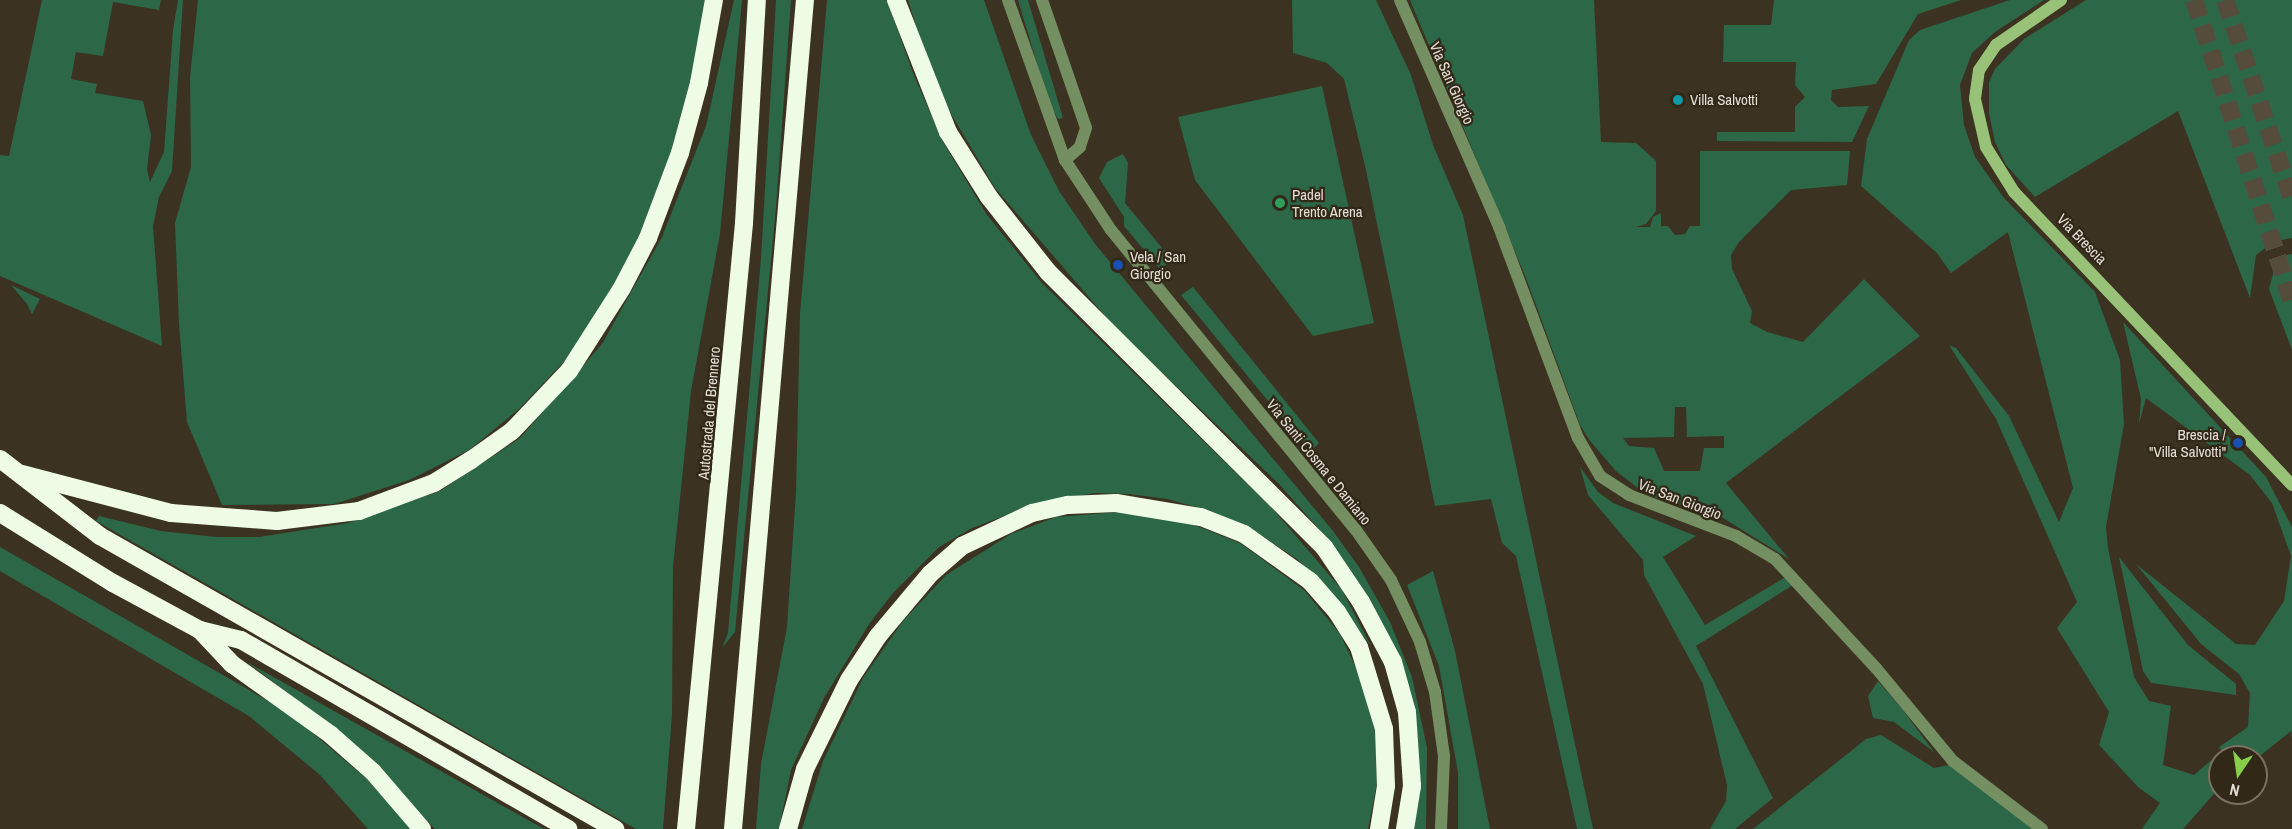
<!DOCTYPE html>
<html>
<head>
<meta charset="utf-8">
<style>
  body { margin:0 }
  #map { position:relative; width:2292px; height:829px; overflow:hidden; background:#3c3221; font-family:"Archivo Narrow",sans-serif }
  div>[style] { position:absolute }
  .green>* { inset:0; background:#2c6748 }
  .highway-tunnel>* { height:18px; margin-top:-9px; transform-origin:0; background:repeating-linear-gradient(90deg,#554c3c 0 18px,transparent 0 27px) }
  .street>* { height:12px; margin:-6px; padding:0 6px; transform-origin:6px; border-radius:6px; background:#748f61 }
  .secondary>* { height:12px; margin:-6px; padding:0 6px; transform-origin:6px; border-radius:6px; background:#98c278 }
  .highway>* { height:18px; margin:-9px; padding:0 9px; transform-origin:9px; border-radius:9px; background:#eefbe5 }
  .dots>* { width:16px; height:16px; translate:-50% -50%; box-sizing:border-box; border:3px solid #322818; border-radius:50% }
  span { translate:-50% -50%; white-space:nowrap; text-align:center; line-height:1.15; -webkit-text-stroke:4.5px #322818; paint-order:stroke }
  .street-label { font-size:15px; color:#e5ded4 }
  .poi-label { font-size:15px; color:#e5ded4 }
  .left { translate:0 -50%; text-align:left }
  .right { translate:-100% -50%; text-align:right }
  .north { position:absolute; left:2208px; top:745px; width:60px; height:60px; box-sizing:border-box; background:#322818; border:2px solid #7a7163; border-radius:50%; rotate:193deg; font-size:16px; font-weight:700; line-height:24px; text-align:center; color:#e5ded4 }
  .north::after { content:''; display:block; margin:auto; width:21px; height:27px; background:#88cf49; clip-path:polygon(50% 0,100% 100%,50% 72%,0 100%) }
</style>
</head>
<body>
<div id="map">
  <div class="green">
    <div style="clip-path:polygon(42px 0,161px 0,159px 10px,113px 2px,103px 56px,76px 52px,71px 79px,97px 84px,95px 93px,143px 101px,151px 135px,147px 169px,150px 182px,164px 152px,173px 30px,178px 0,183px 0,172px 171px,159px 197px,153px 226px,162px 346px,0 276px,0 155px,9px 156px)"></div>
    <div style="clip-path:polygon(198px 0,708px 0,683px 124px,641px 240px,577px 348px,519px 409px,469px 450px,409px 480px,334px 504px,222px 505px,187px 422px,179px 324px,175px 223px,191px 167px,190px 77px)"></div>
    <div style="clip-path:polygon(734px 0,742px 0,720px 234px,691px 391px,673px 567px,672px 715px,663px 829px,636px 829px,96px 521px,99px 516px,161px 531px,216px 537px,259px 537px,348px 523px,440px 491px,520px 438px,602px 344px,662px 237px,706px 126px)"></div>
    <div style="clip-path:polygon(776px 0,791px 0,776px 208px,735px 632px,722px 648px,728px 633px,761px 258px)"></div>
    <div style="clip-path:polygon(827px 0,887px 0,913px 73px,943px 142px,987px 215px,1042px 283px,1272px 508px,1342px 590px,1371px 646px,1326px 589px,1297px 559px,1256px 532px,1210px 511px,1168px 499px,1129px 494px,1095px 493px,1039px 503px,972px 528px,939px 547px,893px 593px,869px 624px,824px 698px,791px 770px,779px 829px,756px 829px,761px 764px,787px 627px,796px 492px,800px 314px)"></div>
    <div style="clip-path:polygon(908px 0,984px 0,1031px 135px,1059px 191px,1095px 244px,1333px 531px,1359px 567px,1390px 622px,1412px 677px,1427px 748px,1426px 829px,1412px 829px,1415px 724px,1326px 537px,1279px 484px,1118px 331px,995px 188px,950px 112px,924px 53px)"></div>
    <div style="clip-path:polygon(1018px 0,1028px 0,1063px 118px,1058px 119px,1049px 103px)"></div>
    <div style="clip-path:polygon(1292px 0,1376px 0,1411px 75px,1433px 145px,1463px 215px,1593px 829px,1577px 829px,1516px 556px,1502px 543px,1491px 499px,1435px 506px,1366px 170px,1344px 79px,1327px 63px,1293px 53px)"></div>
    <div style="clip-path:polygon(evenodd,1410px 0,1594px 0,1601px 142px,1636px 143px,1656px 161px,1656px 211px,1646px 224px,1636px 227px,1650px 227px,1653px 217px,1661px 213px,1661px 226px,1668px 226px,1675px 235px,1685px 234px,1690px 226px,1700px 226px,1700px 151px,1850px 151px,1847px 185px,1791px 190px,1739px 242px,1731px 255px,1732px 269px,1752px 311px,1750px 323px,1767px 332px,1803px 342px,1864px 279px,1920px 336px,1726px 483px,1789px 559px,1699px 503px,1692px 508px,1647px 495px,1616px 471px,1590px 441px,1580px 425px,1526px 278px,1410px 0,1675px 407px,1686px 407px,1687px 437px,1724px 436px,1724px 448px,1704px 448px,1700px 471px,1664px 471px,1654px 448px,1629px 446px,1623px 438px,1674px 437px,1675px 407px)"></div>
    <div style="clip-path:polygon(1774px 0,1961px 0,1918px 14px,1876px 84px,1832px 90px,1831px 100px,1838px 107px,1869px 106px,1852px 142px,1717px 141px,1717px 132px,1795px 132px,1795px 107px,1805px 97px,1795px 85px,1796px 62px,1723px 62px,1724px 25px,1771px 25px)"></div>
    <div style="clip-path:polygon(2010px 0,2044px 0,1995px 32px,1972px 53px,1960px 85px,1964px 125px,1975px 157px,2004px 198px,2095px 292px,2120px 360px,2124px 424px,2106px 527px,2108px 548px,2134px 677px,2149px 701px,2171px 706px,2163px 765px,2194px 775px,2222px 751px,2219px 747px,2248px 727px,2250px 693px,2239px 674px,2201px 644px,2136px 564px,2236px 644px,2255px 645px,2284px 601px,2291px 556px,2272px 503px,2250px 475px,2146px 398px,2139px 424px,2141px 399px,2123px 322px,2266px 477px,2292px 527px,2292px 739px,2291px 731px,2256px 759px,2220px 757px,2220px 787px,2183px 829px,2142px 829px,2160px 803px,2138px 787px,2099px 745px,2109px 712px,2057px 628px,2077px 602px,1996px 419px,1949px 345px,1956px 348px,2009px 416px,2059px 522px,2073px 488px,2008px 232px,1951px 273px,1937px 253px,1861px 186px,1867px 139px,1909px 40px,1920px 30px)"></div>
    <div style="clip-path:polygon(2086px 0,2292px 0,2292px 238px,2275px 241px,2256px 255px,2250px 298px,2178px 111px,2035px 197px,2006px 165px,1995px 142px,1989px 113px,1989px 82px,1995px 69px,2024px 39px)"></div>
    <div style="clip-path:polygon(1322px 86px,1374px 323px,1313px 336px,1195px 180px,1178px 117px)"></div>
    <div style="clip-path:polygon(1123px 154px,1128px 163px,1125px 203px,1172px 260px,1160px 269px,1124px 226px,1124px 217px,1099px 178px,1107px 162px)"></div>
    <div style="clip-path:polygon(2292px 254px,2292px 350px,2269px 289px,2275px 267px,2283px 256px)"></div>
    <div style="clip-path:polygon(11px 285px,40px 299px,32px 314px,27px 304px)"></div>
    <div style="clip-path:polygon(1193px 287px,1319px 443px,1310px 452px,1181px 295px)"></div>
    <div style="clip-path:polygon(1580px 467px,1598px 492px,1613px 503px,1696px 536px,1663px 557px,1705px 625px,1784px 578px,1793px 585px,1696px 646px,1773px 798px,1735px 829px,1710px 829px,1726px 801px,1727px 785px,1703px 684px,1644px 575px,1643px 560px,1588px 495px)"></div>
    <div style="clip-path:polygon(1119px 512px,1184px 521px,1240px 543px,1304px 590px,1340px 634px,1367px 691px,1377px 737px,1378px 778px,1368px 829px,802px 829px,823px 761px,863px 678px,903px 621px,946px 575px,1011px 534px,1056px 517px)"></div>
    <div style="clip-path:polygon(0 547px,289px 713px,368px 780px,413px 829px,368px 829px,320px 775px,249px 716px,0 571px)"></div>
    <div style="clip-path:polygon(2119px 557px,2188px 645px,2236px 684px,2236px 695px,2151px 683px,2143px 671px)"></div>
    <div style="clip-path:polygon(1433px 571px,1455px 651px,1490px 829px,1458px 829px,1458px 773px,1439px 666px,1407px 585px)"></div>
    <div style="clip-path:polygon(247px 662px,544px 829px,435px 829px,353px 743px)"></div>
    <div style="clip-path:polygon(1878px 681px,1902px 709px,1934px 752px,1894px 722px,1873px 718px,1868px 696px)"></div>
    <div style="clip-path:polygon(1881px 735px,1934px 768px,1949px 765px,2035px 829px,1753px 829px,1866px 739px)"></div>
  </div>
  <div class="highway-tunnel">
    <div style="left:2194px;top:0;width:318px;rotate:72deg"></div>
    <div style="left:2225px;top:0;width:210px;rotate:71.4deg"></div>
  </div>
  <div class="street">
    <div style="left:1008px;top:0;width:170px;rotate:70.4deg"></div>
    <div style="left:1065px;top:160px;width:84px;rotate:56.7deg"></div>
    <div style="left:1111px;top:230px;width:387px;rotate:50.8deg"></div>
    <div style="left:1356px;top:530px;width:61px;rotate:55deg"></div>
    <div style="left:1391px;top:580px;width:68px;rotate:64.9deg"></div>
    <div style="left:1420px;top:642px;width:52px;rotate:73.3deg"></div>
    <div style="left:1435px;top:692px;width:65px;rotate:82deg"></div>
    <div style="left:1444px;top:756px;width:73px;rotate:92.4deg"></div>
    <div style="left:1042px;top:0;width:135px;rotate:71deg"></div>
    <div style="left:1086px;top:128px;width:20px;rotate:108deg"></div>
    <div style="left:1080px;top:147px;width:20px;rotate:139deg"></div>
    <div style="left:1400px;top:0;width:248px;rotate:66.4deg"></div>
    <div style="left:1499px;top:227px;width:225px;rotate:69.5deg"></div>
    <div style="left:1578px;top:438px;width:44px;rotate:59.9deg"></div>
    <div style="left:1600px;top:476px;width:35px;rotate:33deg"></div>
    <div style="left:1629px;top:495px;width:115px;rotate:21deg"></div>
    <div style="left:1736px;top:536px;width:45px;rotate:30.5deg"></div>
    <div style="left:1775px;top:559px;width:149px;rotate:47.2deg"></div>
    <div style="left:1876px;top:668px;width:121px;rotate:50.4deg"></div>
    <div style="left:1953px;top:761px;width:112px;rotate:37.4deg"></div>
  </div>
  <div class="secondary">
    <div style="left:2061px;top:0;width:79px;rotate:145.3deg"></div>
    <div style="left:1996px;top:45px;width:30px;rotate:124deg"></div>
    <div style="left:1979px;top:70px;width:29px;rotate:98deg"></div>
    <div style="left:1975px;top:99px;width:49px;rotate:77.1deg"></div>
    <div style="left:1986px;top:147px;width:53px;rotate:58.1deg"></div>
    <div style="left:2014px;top:192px;width:404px;rotate:46.5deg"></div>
  </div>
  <div class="highway">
    <div style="left:896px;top:0;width:142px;rotate:68.5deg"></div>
    <div style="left:948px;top:132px;width:77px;rotate:57.8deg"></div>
    <div style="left:989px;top:197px;width:95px;rotate:51.8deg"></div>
    <div style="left:1048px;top:272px;width:390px;rotate:44.9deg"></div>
    <div style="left:1324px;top:547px;width:66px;rotate:56.1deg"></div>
    <div style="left:1361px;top:602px;width:68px;rotate:61.9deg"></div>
    <div style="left:1393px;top:662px;width:52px;rotate:74.4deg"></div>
    <div style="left:1407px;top:712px;width:74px;rotate:86.1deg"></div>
    <div style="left:1412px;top:786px;width:44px;rotate:99.2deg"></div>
    <div style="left:0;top:459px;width:126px;rotate:37.6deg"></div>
    <div style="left:100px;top:536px;width:593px;rotate:29.64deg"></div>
    <div style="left:22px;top:474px;width:154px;rotate:14.7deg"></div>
    <div style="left:171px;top:513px;width:106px;rotate:4.3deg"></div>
    <div style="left:277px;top:521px;width:83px;rotate:-7deg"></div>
    <div style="left:359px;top:511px;width:80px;rotate:-20.5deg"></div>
    <div style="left:434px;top:483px;width:44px;rotate:-31.9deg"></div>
    <div style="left:471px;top:460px;width:50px;rotate:-35.3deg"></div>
    <div style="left:512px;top:431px;width:83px;rotate:-46.5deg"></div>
    <div style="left:569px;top:371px;width:98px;rotate:-57.4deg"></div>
    <div style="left:622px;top:288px;width:56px;rotate:-62.5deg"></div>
    <div style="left:648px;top:238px;width:91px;rotate:-69.4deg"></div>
    <div style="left:680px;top:153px;width:73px;rotate:-74.8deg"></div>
    <div style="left:699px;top:83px;width:84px;rotate:-79.8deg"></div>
    <div style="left:0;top:513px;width:133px;rotate:31.8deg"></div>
    <div style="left:113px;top:583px;width:99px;rotate:28.4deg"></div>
    <div style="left:200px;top:630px;width:42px;rotate:13.7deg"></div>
    <div style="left:241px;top:640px;width:378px;rotate:30deg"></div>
    <div style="left:200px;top:630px;width:47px;rotate:46.7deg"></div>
    <div style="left:232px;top:664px;width:122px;rotate:35.6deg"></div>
    <div style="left:331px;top:735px;width:56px;rotate:41.4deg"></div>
    <div style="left:373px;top:772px;width:75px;rotate:49.3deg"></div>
    <div style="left:686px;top:829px;width:609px;rotate:-84.53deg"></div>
    <div style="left:744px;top:223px;width:223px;rotate:-86.7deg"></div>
    <div style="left:733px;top:829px;width:832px;rotate:-85.04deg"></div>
    <div style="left:788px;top:829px;width:62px;rotate:-74.2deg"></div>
    <div style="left:805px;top:769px;width:99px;rotate:-63.7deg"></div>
    <div style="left:849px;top:680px;width:53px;rotate:-56.6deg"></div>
    <div style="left:878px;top:636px;width:81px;rotate:-50deg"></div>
    <div style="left:930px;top:574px;width:43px;rotate:-41.2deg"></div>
    <div style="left:962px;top:546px;width:77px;rotate:-25.2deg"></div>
    <div style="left:1032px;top:513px;width:37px;rotate:-13deg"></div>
    <div style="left:1068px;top:505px;width:48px;rotate:-2.4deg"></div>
    <div style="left:1116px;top:503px;width:86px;rotate:9.4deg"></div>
    <div style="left:1201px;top:517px;width:46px;rotate:21.6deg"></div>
    <div style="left:1244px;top:534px;width:81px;rotate:35.5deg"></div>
    <div style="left:1310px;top:581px;width:41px;rotate:48.9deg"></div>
    <div style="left:1337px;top:612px;width:41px;rotate:57.8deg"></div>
    <div style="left:1359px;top:647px;width:86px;rotate:73deg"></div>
    <div style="left:1384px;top:729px;width:57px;rotate:88deg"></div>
    <div style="left:1386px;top:786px;width:44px;rotate:99.2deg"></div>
  </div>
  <div class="dots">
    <div style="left:1678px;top:100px;background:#0f9aa8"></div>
    <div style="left:1280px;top:203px;background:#2e9e5b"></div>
    <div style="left:1118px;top:265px;background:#1a4fb4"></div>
    <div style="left:2238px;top:443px;background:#1a4fb4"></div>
  </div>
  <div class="street-label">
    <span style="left:1452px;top:83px;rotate:66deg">Via San Giorgio</span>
    <span style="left:2082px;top:239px;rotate:46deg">Via Brescia</span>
    <span style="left:709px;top:413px;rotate:-85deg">Autostrada del Brennero</span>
    <span style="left:1319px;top:462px;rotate:51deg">Via Santi Cosma e Damiano</span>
    <span style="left:1680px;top:499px;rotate:21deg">Via San Giorgio</span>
  </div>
  <div class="poi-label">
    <span class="left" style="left:1690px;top:100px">Villa Salvotti</span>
    <span class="left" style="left:1292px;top:203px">Padel<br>Trento Arena</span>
    <span class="left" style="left:1130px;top:265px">Vela / San<br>Giorgio</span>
    <span class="right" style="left:2226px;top:443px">Brescia /<br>"Villa Salvotti"</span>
  </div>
  <div class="north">N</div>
</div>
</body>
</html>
